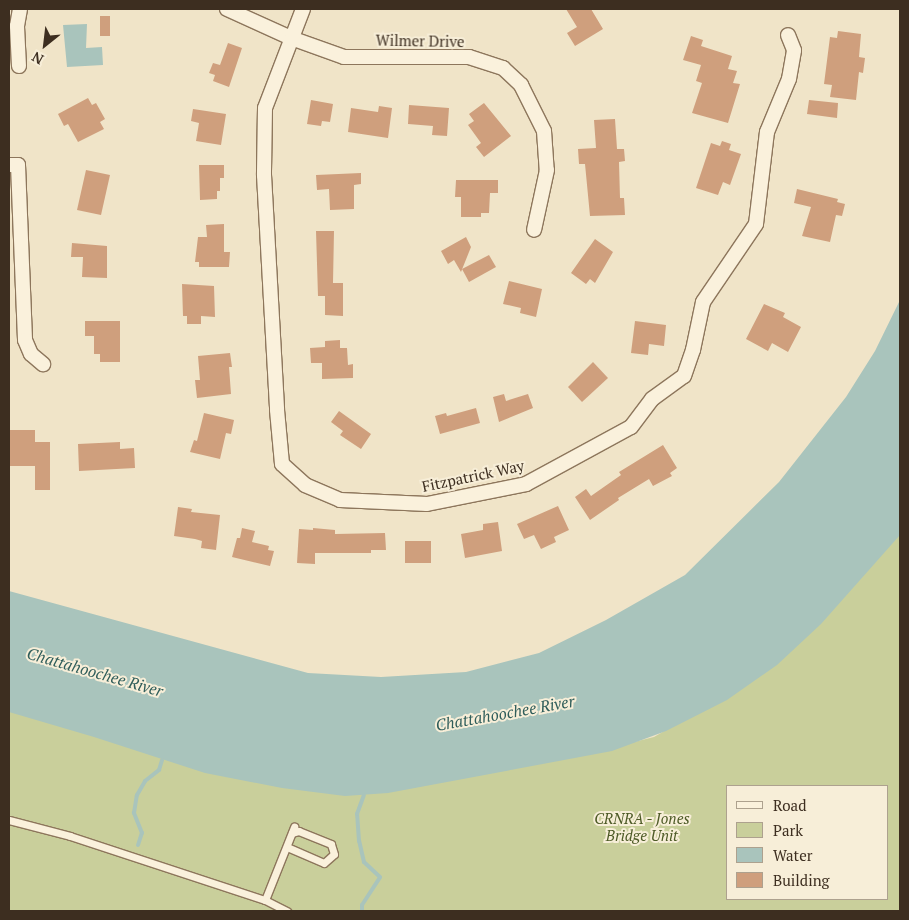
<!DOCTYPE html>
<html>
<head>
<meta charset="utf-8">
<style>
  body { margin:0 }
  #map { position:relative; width:909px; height:920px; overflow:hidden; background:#f0e4c8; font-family:"PT Serif",serif }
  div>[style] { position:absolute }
  .green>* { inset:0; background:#c9cf9b }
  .water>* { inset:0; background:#a9c4bc }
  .stream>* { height:4px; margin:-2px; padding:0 2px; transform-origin:2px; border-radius:2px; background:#a9c4bc }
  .building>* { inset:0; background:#cf9f7d }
  .roads { filter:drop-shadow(1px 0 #8d765c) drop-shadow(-1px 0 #8d765c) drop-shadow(0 1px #8d765c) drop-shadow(0 -1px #8d765c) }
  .service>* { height:7px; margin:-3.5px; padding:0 3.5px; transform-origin:3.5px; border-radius:3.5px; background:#faf1dc }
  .minor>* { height:14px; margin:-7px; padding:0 7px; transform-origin:7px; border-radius:7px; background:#faf1dc }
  span { translate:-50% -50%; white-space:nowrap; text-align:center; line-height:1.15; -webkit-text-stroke:4px #f7eed8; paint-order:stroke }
  .street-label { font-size:15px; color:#3d2e20 }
  .park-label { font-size:15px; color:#4d5a26; font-style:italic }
  .water-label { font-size:16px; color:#2f5d5a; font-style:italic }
  .frame { position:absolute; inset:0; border:10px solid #3d2e20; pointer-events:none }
  .legend { position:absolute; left:726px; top:785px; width:162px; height:115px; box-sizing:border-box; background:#f7eed8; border:1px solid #ada18e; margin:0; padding:6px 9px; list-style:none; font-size:15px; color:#3d2e20 }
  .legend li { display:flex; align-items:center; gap:10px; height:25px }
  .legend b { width:25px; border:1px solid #ada18e }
  .north { position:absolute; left:20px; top:20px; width:50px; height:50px; -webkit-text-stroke:4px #f7eed8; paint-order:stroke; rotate:209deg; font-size:14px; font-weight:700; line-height:20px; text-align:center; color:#3d2e20 }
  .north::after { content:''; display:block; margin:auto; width:18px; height:22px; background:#3d2e20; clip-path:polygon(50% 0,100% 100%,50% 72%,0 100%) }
</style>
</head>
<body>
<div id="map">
  <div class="green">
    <div style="clip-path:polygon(evenodd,900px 534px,900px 911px,9px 911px,9px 708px,586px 754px,654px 737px,747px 683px,900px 534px,728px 786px,888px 786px,888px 899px,728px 899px,728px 786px)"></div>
  </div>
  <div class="water">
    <div style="clip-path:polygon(87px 24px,86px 48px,102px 47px,103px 65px,67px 67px,63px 25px)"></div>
    <div style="clip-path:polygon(900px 300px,900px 535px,821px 624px,777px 665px,727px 700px,666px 731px,612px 751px,388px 793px,345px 796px,282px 788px,205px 773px,94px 737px,9px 712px,9px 591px,308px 673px,381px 677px,466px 672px,539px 653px,606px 620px,685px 575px,779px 482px,846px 397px,875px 351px)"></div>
  </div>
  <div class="stream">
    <div style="left:138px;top:845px;width:13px;rotate:-72deg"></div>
    <div style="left:142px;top:833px;width:22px;rotate:-112deg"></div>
    <div style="left:134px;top:813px;width:18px;rotate:-81deg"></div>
    <div style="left:137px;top:795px;width:16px;rotate:-60deg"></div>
    <div style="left:145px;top:781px;width:18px;rotate:-38deg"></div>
    <div style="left:159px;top:770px;width:10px;rotate:-73deg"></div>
    <div style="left:362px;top:911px;width:6px;rotate:-90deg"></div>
    <div style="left:362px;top:905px;width:33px;rotate:-57deg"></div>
    <div style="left:380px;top:877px;width:22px;rotate:-137deg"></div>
    <div style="left:364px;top:862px;width:22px;rotate:-103deg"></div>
    <div style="left:359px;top:841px;width:27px;rotate:-94deg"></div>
    <div style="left:357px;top:814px;width:20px;rotate:-70deg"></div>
  </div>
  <div class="building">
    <div style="clip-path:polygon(566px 9px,591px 9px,603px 29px,575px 46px,567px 33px,577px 27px)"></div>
    <div style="clip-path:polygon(100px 16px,110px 16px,110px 36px,100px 36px)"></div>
    <div style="clip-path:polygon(838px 31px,861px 34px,859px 57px,865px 58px,863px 73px,859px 72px,856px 100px,830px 97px,832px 85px,824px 84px,830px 37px,837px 38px)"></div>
    <div style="clip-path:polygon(691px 36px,703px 40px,701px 46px,732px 56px,728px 69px,737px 71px,733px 83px,740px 84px,728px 123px,692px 113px,702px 83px,696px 81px,701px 65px,683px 60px)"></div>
    <div style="clip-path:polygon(228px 43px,242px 48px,229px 87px,213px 81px,215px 75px,209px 73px,213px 63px,220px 65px)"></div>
    <div style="clip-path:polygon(88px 98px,92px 105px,96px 103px,105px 119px,100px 122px,104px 129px,78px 142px,68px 124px,64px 126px,58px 114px)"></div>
    <div style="clip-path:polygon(311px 100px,333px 104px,330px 122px,322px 121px,321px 126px,307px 124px)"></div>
    <div style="clip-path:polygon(809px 100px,838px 103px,837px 118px,807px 114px)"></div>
    <div style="clip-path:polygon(484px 103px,511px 136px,484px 157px,476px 147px,481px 143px,468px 125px,474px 121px,469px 114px)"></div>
    <div style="clip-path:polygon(409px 105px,449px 108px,447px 136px,432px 135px,433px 126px,408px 124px)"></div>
    <div style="clip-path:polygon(379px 106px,392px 108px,388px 138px,348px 132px,351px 108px,378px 112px)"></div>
    <div style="clip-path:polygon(193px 109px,226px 114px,221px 145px,196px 141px,199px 123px,191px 121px)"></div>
    <div style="clip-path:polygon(615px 119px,617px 149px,624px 149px,625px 161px,619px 162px,620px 198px,624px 198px,625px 215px,590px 216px,585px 164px,579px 164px,578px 149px,596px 148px,594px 120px)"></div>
    <div style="clip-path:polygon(722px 141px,731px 144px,729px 150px,741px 154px,730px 185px,723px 182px,718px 195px,696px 188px,711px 143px,720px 146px)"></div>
    <div style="clip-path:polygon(199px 165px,224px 165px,224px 178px,220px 178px,220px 191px,217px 191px,217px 199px,200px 200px)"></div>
    <div style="clip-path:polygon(86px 170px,110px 175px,101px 215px,77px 210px)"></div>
    <div style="clip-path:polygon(361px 173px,361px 184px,354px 185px,354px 209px,330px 210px,329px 189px,317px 190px,316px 175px)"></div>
    <div style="clip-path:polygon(456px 180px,498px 180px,498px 193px,490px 193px,489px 213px,481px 213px,481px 217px,461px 217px,461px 197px,455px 197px)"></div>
    <div style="clip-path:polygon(797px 189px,838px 199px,837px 202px,845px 204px,842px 216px,836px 215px,830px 242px,802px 236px,811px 207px,794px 203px)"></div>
    <div style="clip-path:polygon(224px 224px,224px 252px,230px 252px,229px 267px,199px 267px,199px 262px,195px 262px,198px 237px,207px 237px,206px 225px)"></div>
    <div style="clip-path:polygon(316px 231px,334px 231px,333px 283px,343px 283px,343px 316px,325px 315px,325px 296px,318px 296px)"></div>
    <div style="clip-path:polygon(466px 237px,471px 247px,461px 272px,454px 260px,448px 264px,441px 251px)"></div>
    <div style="clip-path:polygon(595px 239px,613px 252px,595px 283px,590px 279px,586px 284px,571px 273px)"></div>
    <div style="clip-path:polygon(72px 243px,107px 246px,107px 278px,82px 277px,83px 257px,71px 257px)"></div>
    <div style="clip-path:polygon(489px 255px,496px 267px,469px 282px,462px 269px)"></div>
    <div style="clip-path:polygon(509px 281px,542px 289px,536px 317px,520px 313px,521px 308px,503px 304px)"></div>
    <div style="clip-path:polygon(182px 284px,214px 286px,215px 317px,201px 316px,201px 324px,187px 324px,187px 316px,183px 316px)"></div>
    <div style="clip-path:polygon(764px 304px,785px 313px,783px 317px,801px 327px,788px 352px,772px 343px,768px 351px,746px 339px)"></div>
    <div style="clip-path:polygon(85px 321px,120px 321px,120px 362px,100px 362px,100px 354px,94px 354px,94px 336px,85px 336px)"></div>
    <div style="clip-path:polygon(635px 321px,666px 325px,664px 346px,649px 344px,648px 355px,631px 353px)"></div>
    <div style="clip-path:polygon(340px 340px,340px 348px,347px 348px,348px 365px,353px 364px,353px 378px,322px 379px,322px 363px,311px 363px,310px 348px,325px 347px,325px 341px)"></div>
    <div style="clip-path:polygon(230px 353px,232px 367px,229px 367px,231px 394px,197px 398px,195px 380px,200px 380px,198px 356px)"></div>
    <div style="clip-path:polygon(593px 362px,608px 378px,582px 402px,568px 387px)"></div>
    <div style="clip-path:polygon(504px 394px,506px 401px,528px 394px,533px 408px,499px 422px,493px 397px)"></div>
    <div style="clip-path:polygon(476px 408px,480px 423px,440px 434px,435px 416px,446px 413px,447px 416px)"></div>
    <div style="clip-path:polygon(339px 411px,371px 434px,361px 449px,340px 435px,343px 431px,331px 422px)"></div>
    <div style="clip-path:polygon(204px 413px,234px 420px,231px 434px,226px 433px,220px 459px,190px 452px,194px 440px,197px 441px)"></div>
    <div style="clip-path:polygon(9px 430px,35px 430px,35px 442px,50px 442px,50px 490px,35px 490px,35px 466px,9px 466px)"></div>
    <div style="clip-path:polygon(120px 442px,120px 449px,134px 448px,135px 468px,79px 471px,78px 444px)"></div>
    <div style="clip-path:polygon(663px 445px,677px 468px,670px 473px,672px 476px,653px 486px,649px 479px,618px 498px,619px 500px,590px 520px,575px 497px,586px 489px,591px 496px,621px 475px,619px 472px)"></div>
    <div style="clip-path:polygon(558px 506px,569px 530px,554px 537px,556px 542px,541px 549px,534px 535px,524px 539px,517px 524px)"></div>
    <div style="clip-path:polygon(178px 507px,192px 509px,191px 512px,220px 515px,216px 550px,201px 548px,202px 541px,195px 539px,174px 536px)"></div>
    <div style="clip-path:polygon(498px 522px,502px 551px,465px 558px,461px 534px,483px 530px,483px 524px)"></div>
    <div style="clip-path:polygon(242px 528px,255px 531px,252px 542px,269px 546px,268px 550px,274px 551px,270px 566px,232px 557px,237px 538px,240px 538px)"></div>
    <div style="clip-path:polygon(313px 528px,335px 530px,335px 534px,385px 533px,386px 550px,371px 550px,371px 553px,315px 553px,315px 564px,297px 563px,299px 529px,313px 530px)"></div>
    <div style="clip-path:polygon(405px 541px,431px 541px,431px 563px,405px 563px)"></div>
  </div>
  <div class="roads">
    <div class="service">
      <div style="left:9px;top:820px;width:63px;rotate:14.7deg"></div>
      <div style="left:70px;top:836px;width:205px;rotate:18.2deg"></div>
      <div style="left:265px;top:900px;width:25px;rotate:27deg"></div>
      <div style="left:287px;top:847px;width:40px;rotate:23.4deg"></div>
      <div style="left:324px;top:863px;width:13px;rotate:-42deg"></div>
      <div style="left:334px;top:854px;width:10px;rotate:-107deg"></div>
      <div style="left:331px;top:844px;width:35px;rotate:-158deg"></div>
      <div style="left:299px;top:831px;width:7px;rotate:164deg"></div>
      <div style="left:265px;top:900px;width:79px;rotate:-68.3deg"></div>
    </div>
    <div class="minor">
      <div style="left:227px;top:9px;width:70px;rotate:24.4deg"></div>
      <div style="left:291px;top:38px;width:56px;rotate:19.7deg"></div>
      <div style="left:344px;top:57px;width:125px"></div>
      <div style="left:469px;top:57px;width:36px;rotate:18deg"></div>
      <div style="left:503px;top:68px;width:25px;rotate:43deg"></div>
      <div style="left:521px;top:85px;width:51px;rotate:63.4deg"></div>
      <div style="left:544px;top:131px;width:39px;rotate:86deg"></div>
      <div style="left:547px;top:170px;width:61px;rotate:102.2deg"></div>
      <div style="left:303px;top:9px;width:106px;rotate:111deg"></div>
      <div style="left:265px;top:108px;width:67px;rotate:90.9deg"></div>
      <div style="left:264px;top:175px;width:235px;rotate:86.8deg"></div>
      <div style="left:277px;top:410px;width:54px;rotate:84.7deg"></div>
      <div style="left:282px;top:464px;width:31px;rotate:42deg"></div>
      <div style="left:305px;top:485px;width:38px;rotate:23deg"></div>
      <div style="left:340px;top:500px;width:87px;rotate:2.6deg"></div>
      <div style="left:427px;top:504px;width:101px;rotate:-11.4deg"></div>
      <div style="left:526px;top:484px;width:119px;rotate:-28.5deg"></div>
      <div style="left:631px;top:427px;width:35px;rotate:-53deg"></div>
      <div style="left:652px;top:399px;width:39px;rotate:-36deg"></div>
      <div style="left:684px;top:376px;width:28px;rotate:-71deg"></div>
      <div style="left:693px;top:350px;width:49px;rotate:-78.2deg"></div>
      <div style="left:703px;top:302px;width:94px;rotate:-55.8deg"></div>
      <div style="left:756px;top:224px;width:93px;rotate:-83.2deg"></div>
      <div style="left:767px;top:132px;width:57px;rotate:-67.5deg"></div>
      <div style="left:789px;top:79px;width:29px;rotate:-80deg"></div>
      <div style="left:794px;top:50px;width:16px;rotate:-112deg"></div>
      <div style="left:19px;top:66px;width:40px;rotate:-92.9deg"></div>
      <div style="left:17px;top:26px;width:17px;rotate:-80deg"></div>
      <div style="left:9px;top:165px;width:9px"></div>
      <div style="left:18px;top:165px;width:175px;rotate:87.7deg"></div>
      <div style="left:25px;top:340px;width:15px;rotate:67deg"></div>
      <div style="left:31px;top:354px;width:16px;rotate:40deg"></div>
    </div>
  </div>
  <div class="street-label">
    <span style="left:420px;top:41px;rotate:1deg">Wilmer Drive</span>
    <span style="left:473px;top:476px;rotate:-12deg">Fitzpatrick Way</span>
  </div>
  <div class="park-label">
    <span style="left:642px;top:827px">CRNRA - Jones<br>Bridge Unit</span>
  </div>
  <div class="water-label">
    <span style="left:95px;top:672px;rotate:16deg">Chattahoochee River</span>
    <span style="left:505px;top:713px;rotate:-10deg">Chattahoochee River</span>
  </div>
  <div class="frame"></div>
  <ul class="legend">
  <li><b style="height:6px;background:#faf1dc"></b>Road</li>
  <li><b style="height:14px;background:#c9cf9b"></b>Park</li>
  <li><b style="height:14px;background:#a9c4bc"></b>Water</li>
  <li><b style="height:14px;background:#cf9f7d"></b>Building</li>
  </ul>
  <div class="north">N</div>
</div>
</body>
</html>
